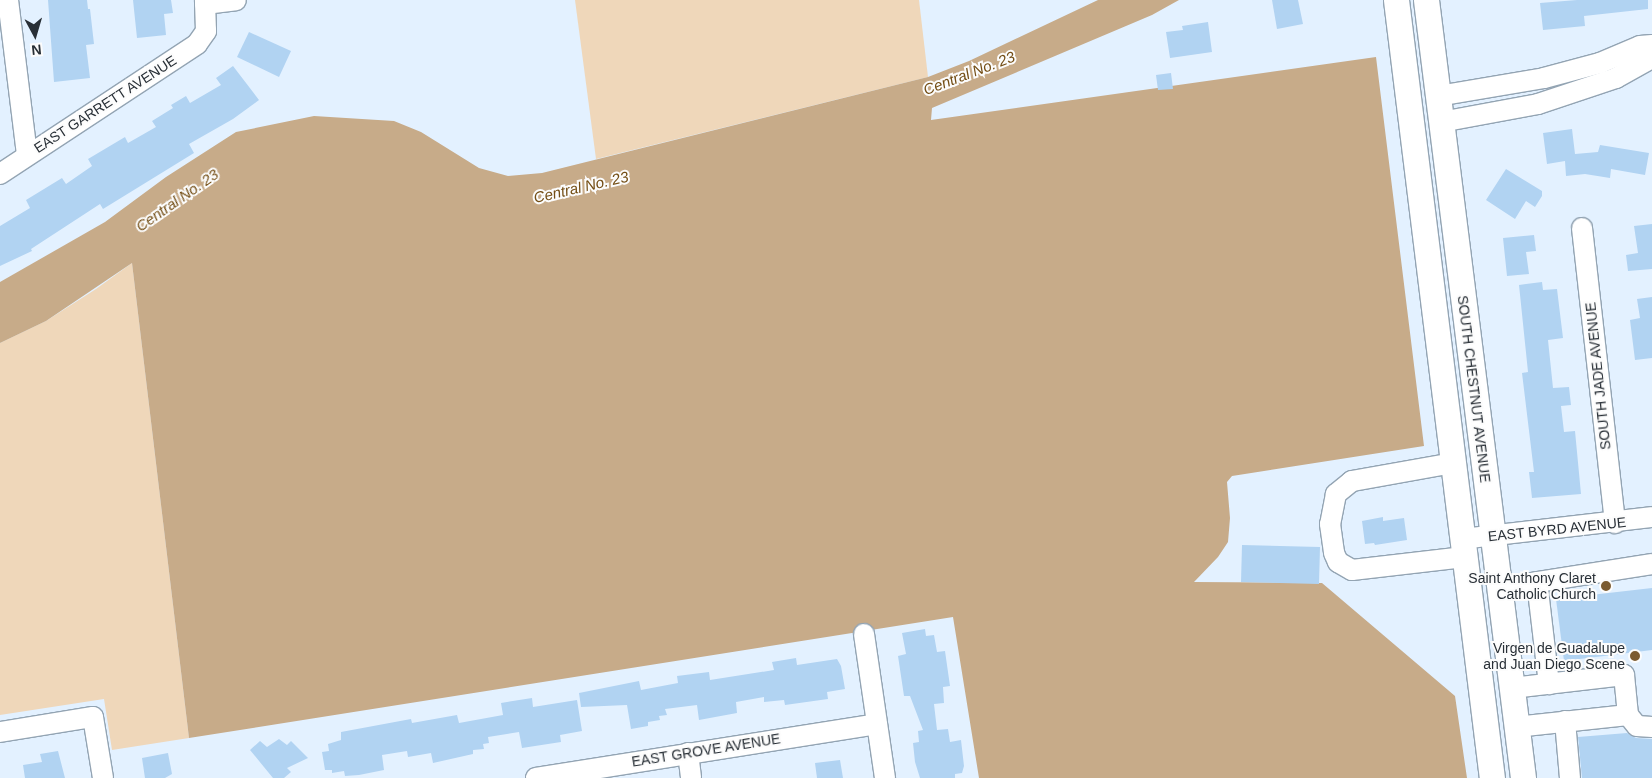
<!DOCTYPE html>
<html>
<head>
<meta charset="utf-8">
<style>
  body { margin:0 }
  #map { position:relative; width:1652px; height:778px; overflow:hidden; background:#e3f1ff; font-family:Helvetica,sans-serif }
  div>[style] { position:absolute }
  .green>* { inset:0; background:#efd7ba }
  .water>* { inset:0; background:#c7ab89 }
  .building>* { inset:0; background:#b1d3f2 }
  .roads { filter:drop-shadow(1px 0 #93a4b3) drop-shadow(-1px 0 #93a4b3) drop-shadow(0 1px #93a4b3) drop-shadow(0 -1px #93a4b3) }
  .minor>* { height:20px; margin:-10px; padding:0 10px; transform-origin:10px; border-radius:10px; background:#fff }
  .major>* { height:25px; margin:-12.5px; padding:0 12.5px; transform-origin:12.5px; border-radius:12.5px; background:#fff }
  .dots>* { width:14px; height:14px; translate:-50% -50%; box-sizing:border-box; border:2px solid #fcfcfc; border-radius:50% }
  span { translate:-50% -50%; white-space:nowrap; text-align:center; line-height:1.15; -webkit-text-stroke:4px #fcfcfc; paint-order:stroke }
  .street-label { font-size:14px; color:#282f36 }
  .poi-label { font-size:14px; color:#282f36 }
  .right { translate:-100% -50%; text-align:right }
  .water-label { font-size:15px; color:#734d14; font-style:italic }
  .north { position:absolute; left:10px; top:10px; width:50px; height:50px; -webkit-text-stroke:4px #fcfcfc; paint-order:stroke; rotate:174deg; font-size:14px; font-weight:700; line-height:20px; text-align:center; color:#282f36 }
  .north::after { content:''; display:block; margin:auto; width:18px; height:22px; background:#282f36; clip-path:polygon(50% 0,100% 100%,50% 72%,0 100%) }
</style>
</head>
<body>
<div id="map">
  <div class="green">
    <div style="clip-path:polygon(575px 0,919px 0,928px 77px,596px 159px)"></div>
    <div style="clip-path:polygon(132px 263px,189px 738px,112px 750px,104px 699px,0 715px,0 343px,46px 321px,96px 289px)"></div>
  </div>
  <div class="water">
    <div style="clip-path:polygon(1098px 0,1179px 0,1152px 15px,932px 108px,931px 120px,1376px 57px,1424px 446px,1232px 476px,1227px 482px,1230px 518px,1228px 542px,1218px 557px,1194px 582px,1322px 583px,1455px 696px,1467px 778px,979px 778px,953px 617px,189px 738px,132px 263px,46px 321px,0 343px,0 282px,105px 222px,166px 177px,236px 132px,314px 116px,394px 121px,421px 132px,479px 168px,508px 176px,542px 173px,928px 77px,969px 61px)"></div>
  </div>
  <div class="building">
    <div style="clip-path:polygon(48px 0,87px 0,88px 9px,90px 9px,94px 44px,86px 45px,90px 78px,54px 82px)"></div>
    <div style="clip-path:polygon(133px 0,171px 0,173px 13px,164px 14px,166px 35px,137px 38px)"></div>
    <div style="clip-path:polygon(1272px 0,1298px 0,1303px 24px,1277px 29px)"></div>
    <div style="clip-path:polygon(1577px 0,1648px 0,1648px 9px,1584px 16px,1585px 26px,1543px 30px,1540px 3px)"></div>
    <div style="clip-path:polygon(1208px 22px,1212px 52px,1170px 58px,1166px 32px,1183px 30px,1182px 26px)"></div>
    <div style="clip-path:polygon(249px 32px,291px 51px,279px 77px,237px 57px)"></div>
    <div style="clip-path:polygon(233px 66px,259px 100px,233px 119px,189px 144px,194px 153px,103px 209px,100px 204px,31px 249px,32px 251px,0 266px,0 226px,30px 208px,26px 200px,62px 178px,66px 184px,92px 166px,88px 159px,125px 137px,128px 143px,156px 127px,152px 121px,173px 108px,171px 105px,186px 96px,190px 103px,221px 85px,216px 78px)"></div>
    <div style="clip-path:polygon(1171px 73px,1173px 89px,1158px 90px,1156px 75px)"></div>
    <div style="clip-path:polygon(1572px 129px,1575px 154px,1598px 152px,1600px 145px,1649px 153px,1645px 175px,1611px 169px,1610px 178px,1585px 174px,1566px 176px,1565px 161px,1547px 164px,1543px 133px)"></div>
    <div style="clip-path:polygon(1506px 169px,1542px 191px,1542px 196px,1535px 207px,1526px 201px,1515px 219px,1486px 200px)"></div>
    <div style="clip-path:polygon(1652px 224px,1652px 269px,1628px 271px,1626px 255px,1638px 253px,1634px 226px)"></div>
    <div style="clip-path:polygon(1534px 235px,1536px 251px,1526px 252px,1529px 274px,1507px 276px,1503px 238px)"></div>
    <div style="clip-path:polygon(1542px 282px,1543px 290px,1557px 289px,1563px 338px,1548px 340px,1553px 388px,1569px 387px,1571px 405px,1561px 406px,1564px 432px,1575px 431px,1581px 494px,1532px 498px,1529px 472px,1534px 472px,1522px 373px,1528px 372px,1519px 285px)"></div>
    <div style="clip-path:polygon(1652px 297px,1652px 358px,1635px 360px,1630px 320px,1640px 318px,1637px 299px)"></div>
    <div style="clip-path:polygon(1383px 517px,1383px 521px,1404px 518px,1407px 540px,1375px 545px,1374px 543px,1365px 544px,1362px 521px)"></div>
    <div style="clip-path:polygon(1242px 545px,1320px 547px,1319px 584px,1241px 582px)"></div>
    <div style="clip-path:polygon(1652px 588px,1652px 650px,1564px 661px,1556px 599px)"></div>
    <div style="clip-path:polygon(925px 629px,926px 636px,934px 635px,937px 652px,945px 651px,950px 686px,943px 687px,944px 703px,934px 704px,937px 730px,948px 729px,950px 742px,961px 740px,964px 766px,962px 773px,955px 774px,955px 778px,920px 778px,915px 762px,913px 743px,919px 742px,918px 731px,923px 730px,910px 696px,904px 696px,898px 656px,906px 654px,902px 633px)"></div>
    <div style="clip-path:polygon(796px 658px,797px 665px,837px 659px,841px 666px,845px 689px,827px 692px,828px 699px,785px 705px,784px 700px,764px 702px,764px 697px,736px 702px,737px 713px,699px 720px,697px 705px,665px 709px,667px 715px,659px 716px,660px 720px,648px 722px,648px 726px,631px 729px,627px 705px,581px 707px,579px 693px,639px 681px,641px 690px,678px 683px,677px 676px,709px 672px,710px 680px,774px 670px,772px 662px)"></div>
    <div style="clip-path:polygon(532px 698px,533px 707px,577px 700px,582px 731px,560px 735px,561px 742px,522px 748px,519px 732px,488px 737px,489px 743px,483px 744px,484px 749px,473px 750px,473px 754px,433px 763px,431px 753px,408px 757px,407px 751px,382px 755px,384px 770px,359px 775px,345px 776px,344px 771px,332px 773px,332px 770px,325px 770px,322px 752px,329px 751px,328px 744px,341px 740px,341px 732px,411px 719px,412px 723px,457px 715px,459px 723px,503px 715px,501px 703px)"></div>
    <div style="clip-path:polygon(1627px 733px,1636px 738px,1652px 739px,1652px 778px,1582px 778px,1578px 737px)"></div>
    <div style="clip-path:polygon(279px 739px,287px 745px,291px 741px,308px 758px,287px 768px,291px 772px,284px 778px,273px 778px,250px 750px,260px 741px,267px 747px)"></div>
    <div style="clip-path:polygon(58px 751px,65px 778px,25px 778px,23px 765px,42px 762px,40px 754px)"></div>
    <div style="clip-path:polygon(168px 753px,172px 774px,165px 778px,145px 778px,142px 758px)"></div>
    <div style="clip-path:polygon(840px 760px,843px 778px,817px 778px,815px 763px)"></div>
  </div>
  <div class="roads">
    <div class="minor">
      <div style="left:8px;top:0;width:156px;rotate:83deg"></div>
      <div style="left:205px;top:4px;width:31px;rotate:-7deg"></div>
      <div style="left:1438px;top:96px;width:108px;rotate:-9.6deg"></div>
      <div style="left:1544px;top:78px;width:58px;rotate:-15deg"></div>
      <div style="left:1600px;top:63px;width:43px;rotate:-23deg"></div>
      <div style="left:1640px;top:46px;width:12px;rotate:-5deg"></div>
      <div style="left:1441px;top:122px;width:99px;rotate:-10.5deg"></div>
      <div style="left:1538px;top:104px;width:82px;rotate:-18.4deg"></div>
      <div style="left:1616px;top:78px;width:41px;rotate:-29.1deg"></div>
      <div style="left:0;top:174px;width:236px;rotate:-33.4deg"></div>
      <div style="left:197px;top:44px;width:16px;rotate:-55deg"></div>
      <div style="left:206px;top:31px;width:31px;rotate:-92deg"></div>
      <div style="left:1582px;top:228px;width:297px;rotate:83.6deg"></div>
      <div style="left:1453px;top:463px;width:103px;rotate:169.9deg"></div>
      <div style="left:1352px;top:481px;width:21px;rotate:141deg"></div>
      <div style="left:1336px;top:494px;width:31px;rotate:101deg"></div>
      <div style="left:1330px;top:524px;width:29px;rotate:82deg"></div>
      <div style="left:1334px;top:553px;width:10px;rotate:66deg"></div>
      <div style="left:1338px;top:562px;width:16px;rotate:30deg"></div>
      <div style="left:1352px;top:570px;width:113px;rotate:-6.6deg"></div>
      <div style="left:1462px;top:539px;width:191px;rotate:-6.6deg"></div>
      <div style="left:1537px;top:582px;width:103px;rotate:83.3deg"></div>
      <div style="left:1499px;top:588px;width:155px;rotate:-8.9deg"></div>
      <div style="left:864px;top:634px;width:146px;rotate:81.7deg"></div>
      <div style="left:1512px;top:688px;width:113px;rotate:-6.6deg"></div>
      <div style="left:1624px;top:675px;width:40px;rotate:84.3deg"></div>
      <div style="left:1628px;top:715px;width:113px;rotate:173.9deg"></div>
      <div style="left:1628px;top:715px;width:14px;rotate:51deg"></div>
      <div style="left:1637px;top:726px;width:15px;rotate:4deg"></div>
      <div style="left:1565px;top:721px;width:57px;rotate:85deg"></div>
      <div style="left:0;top:732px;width:94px;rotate:-9.2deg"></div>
      <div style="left:93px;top:717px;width:62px;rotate:80.7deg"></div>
      <div style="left:688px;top:753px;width:25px;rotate:83deg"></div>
      <div style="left:536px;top:778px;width:345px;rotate:-9deg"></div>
    </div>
    <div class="major">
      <div style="left:1396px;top:0;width:784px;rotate:82.97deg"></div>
      <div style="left:1426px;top:0;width:784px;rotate:82.89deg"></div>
    </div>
  </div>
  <div class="dots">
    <div style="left:1606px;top:586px;background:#7b5b31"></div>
    <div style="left:1635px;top:656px;background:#7b5b31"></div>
  </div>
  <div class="street-label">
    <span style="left:105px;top:104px;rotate:-33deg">EAST GARRETT AVENUE</span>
    <span style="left:1598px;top:376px;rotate:-96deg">SOUTH JADE AVENUE</span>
    <span style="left:1474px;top:389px;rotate:83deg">SOUTH CHESTNUT AVENUE</span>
    <span style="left:1557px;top:529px;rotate:-6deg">EAST BYRD AVENUE</span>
    <span style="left:706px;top:750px;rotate:-9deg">EAST GROVE AVENUE</span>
  </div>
  <div class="poi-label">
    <span class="right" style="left:1596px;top:586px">Saint Anthony Claret<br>Catholic Church</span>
    <span class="right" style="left:1625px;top:656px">Virgen de Guadalupe<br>and Juan Diego Scene</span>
  </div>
  <div class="water-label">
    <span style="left:969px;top:73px;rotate:-21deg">Central No. 23</span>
    <span style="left:581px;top:187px;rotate:-13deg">Central No. 23</span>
    <span style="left:177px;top:200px;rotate:-35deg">Central No. 23</span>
  </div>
  <div class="north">N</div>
</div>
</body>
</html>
